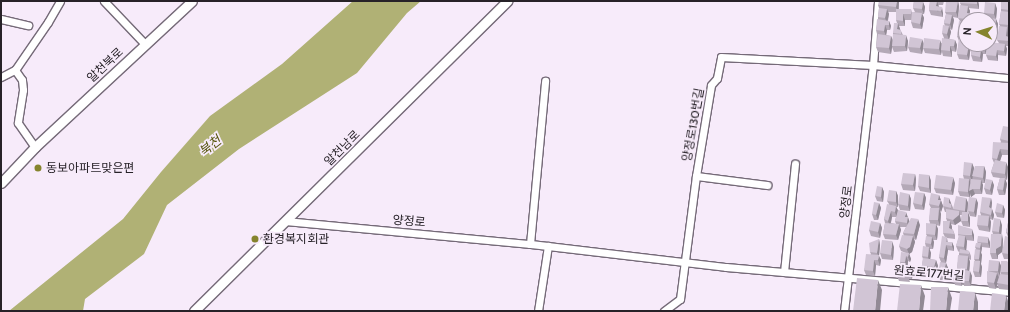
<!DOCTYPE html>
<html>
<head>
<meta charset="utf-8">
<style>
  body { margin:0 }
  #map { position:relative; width:1010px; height:312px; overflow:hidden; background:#f7ebfa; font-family:Cabin,"Noto Sans KR",sans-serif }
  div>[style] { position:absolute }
  .water>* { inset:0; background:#b0b175 }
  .roads { filter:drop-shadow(1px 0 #756a78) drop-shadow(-1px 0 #756a78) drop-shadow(0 1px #756a78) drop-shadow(0 -1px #756a78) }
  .minor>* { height:7px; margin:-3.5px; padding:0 3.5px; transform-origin:3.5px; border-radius:3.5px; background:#fff }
  .tertiary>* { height:9px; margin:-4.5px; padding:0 4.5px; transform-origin:4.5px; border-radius:4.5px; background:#fff }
  .wall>* { inset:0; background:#b4a9b7 }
  .shaded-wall>* { inset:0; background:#928a95 }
  .building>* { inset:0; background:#d1c5d5 }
  .dots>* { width:11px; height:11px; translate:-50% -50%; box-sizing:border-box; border:2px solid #f7ebfa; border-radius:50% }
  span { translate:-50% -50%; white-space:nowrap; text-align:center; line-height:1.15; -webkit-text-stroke:3.5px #f7ebfa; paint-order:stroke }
  .street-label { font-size:12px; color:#272228 }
  .poi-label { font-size:12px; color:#272228 }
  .left { translate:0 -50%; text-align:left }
  .water-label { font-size:13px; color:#56550d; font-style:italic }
  .frame { position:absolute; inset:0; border:2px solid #272228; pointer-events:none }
  .north { position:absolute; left:958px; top:12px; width:40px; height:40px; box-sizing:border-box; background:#f7ebfa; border:1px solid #a49ba6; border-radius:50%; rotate:274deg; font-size:11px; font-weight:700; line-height:16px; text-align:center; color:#272228 }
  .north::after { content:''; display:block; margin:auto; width:14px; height:18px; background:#85842d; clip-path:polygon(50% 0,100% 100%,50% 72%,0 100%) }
</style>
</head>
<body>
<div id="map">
  <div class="water">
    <div style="clip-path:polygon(353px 1px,421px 1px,407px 13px,357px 73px,239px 149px,167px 205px,144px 254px,85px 299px,83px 311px,9px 311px,123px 219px,161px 172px,210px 116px,282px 64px)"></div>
  </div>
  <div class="roads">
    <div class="minor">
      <div style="left:104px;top:1px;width:59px;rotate:46.4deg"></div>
      <div style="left:1px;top:19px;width:28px;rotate:13deg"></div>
      <div style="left:15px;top:70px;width:12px;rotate:55deg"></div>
      <div style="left:22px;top:80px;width:10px;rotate:84deg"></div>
      <div style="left:23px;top:90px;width:33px;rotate:99deg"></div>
      <div style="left:18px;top:123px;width:29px;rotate:55deg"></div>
      <div style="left:1px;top:77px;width:16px;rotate:-27deg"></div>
      <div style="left:15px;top:70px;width:58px;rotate:-55.5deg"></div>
      <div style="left:48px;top:22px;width:24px;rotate:-60deg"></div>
      <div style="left:696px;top:176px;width:72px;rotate:7.2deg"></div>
      <div style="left:286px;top:221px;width:245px;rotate:5.4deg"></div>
      <div style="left:530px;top:244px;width:197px;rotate:6.7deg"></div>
      <div style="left:726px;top:267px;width:284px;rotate:5deg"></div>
      <div style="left:530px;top:244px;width:164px;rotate:-84.7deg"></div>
      <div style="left:784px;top:272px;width:109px;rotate:-84.2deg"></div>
      <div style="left:538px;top:311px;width:66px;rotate:-81.3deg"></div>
      <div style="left:664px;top:311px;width:20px;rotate:-37deg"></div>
      <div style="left:680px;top:299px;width:124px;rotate:-82.6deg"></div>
      <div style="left:696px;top:176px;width:92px;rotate:-80.6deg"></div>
      <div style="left:711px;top:85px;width:9px;rotate:-49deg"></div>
      <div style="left:717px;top:78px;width:21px;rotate:-79deg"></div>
      <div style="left:721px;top:57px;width:152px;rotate:3deg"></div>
      <div style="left:873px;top:65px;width:137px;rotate:5.5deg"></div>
      <div style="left:844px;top:311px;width:248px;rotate:-83.3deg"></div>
      <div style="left:873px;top:65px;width:64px;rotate:-85.5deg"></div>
    </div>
    <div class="tertiary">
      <div style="left:1px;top:183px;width:50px;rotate:-46.6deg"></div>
      <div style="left:35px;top:147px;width:214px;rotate:-42.9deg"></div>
      <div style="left:194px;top:311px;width:441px;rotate:-44.7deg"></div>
    </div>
  </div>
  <div class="wall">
    <div style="clip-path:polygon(900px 1px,912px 1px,912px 2px)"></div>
    <div style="clip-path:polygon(evenodd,914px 1px,944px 1px,943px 5px,938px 5px,939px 7px,943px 13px,943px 17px,931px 15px,929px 10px,930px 1px,920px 1px,923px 2px,925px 7px,924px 14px,922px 14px,924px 18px,922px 29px,913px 28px,911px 22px,912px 20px,905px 20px,905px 26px,899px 26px,900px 29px,903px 35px,908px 41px,907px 51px,894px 52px,892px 47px,891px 54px,878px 52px,876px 47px,877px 34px,876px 30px,878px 19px,878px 17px,879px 8px,878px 5px,899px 2px,899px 9px,911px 9px,912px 13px,915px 12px,913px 8px,914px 1px,888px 12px,896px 12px,896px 20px,897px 23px,893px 33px,893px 40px,891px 36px,886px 35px,887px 30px,890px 30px,891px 26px,889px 21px,888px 21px,889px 14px,888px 12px)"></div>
    <div style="clip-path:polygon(958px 1px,959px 6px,958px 18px,953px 17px,954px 20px,952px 30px,950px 29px,951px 32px,949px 39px,955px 40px,957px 45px,956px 52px,952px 51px,952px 57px,943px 56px,942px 52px,941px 55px,925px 53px,923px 48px,923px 45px,922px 54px,910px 52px,908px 47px,923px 44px,942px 43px,944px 38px,942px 33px,945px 26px,944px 23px,946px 14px,945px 12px)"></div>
    <div style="clip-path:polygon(978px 1px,979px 5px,979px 9px,968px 8px,970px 11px,969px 14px,975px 20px,966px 20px,966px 44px,971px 45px,969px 60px,959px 59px,957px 54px,959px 41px,957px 36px,960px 21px,958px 18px,961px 5px,960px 3px)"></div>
    <div style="clip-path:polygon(1009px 1px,1009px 30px,1008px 30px,1008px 37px,1009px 37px,1009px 46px,1006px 46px,1007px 49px,1006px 56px,998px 55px,998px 61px,988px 60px,986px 55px,999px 43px,997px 40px,1000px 26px,999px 24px,1001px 11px,1001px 9px)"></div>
    <div style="clip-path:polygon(995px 3px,997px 9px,996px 19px,998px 24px,997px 34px,990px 32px,990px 20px,986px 18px,984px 13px)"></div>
    <div style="clip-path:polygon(972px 44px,987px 47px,986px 54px,983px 54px,982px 62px,973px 61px,971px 55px)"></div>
    <div style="clip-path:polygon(1009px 127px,1009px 155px,1002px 155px,1000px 161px,1008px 167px,1007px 180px,1005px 179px,1007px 184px,1005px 195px,999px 195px,997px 189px,1000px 178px,993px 177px,991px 172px,994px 163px,992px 158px,1001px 142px,1000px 139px)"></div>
    <div style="clip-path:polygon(972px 163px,974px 168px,973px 176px,984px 166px,986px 172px,985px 183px,982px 183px,983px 185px,982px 194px,975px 194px,971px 197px,970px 193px,970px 197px,978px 203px,976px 217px,970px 216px,968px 211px,969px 197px,960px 196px,958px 191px,964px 179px,963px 175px)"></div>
    <div style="clip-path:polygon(915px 174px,916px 179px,915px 191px,903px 190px,901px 184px)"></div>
    <div style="clip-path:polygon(929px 175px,931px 181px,931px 193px,920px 191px,918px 186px)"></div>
    <div style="clip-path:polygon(955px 183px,953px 195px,936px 193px,934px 188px)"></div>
    <div style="clip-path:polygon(994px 185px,992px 195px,986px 194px,984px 188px)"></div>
    <div style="clip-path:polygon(882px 187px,884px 192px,883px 202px,877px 201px,875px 196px)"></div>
    <div style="clip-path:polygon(evenodd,896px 191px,898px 196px,898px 207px,896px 207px,898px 210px,908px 217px,909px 221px,920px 225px,916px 240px,914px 239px,915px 242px,912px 252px,909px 254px,911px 259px,910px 262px,908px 261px,908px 266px,911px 266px,913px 271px,912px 279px,909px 279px,910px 282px,899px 281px,897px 276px,901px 265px,900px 262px,906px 253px,901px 251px,899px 246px,904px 236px,903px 233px,906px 227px,900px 227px,901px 230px,898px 240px,885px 239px,883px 234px,885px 223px,884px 219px,889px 204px,887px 201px,896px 191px,892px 217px,896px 217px,895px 221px,896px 224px,891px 223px,892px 217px)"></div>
    <div style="clip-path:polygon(924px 193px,926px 198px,924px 210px,915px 209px,913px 203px)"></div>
    <div style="clip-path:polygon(909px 194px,911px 199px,910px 211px,900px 210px,898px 204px)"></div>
    <div style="clip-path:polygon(939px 195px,943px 206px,941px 212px,940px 211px,941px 214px,940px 226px,936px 225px,938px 229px,937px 240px,933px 240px,934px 242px,933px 249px,929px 249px,931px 253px,930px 259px,936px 260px,938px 266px,936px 273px,929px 271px,928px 277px,923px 277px,921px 271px,923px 259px,922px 256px,926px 247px,925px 243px,927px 236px,926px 234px,930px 223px,929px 220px,931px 208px,929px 204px)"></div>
    <div style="clip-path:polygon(966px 198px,968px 203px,967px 212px,970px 218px,970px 227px,963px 226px,961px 221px,962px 215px,960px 215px,961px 221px,955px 225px,951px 224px,952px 227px,952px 229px,953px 230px,955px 235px,955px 239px,947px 238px,948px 242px,952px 242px,954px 247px,954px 251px,948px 250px,946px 263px,948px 268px,945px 280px,940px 280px,938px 274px,941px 262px,939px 257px,945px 237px,943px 233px,947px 221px,946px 218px,946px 212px,945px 212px,943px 206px,951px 203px,954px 210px,953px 209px)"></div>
    <div style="clip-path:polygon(991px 198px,992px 203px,991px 209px,992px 209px,994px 215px,993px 220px,990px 219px,991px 222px,990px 232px,979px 230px,977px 225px,981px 215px,980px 212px)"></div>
    <div style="clip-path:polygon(879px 203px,881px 208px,878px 220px,874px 220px,872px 214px)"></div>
    <div style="clip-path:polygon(1003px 205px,1005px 210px,1004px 218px,997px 217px,995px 212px)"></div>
    <div style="clip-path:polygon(1009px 218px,1009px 259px,1004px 259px,1002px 253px,1002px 252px,998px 255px,998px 259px,992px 259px,990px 253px,993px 234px,992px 231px,1002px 225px,1001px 234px,1003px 240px,1003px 249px,1008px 237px,1006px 232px)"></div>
    <div style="clip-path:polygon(880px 223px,882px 228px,880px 238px,871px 236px,869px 230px)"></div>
    <div style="clip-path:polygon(958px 234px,974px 235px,974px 241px,966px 240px,967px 241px,966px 250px,969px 251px,971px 256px,971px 260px,969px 259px,970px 262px,969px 271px,972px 276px,971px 286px,964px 286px,963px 281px,962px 286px,955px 285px,953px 279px,957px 270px,957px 268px,959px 255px,959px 252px,958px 251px,956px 246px,959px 237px)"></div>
    <div style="clip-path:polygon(879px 239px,880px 245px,879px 256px,881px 260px,880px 266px,876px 265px,875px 276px,866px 275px,864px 270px,871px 254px,870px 252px)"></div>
    <div style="clip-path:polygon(977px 242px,990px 242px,990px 248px,982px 247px,981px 253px,982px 255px,981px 264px,982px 267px,981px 277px,975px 277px,973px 271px,975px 261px,974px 259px,976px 249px,975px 247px,978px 243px)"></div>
    <div style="clip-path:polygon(894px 247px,893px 260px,882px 259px,880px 253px)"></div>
    <div style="clip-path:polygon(999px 261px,1001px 266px,1000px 274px,1001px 274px,1001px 272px,1009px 263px,1009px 290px,999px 289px,997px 284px,996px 289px,989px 288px,987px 282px,989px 272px,988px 271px)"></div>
  </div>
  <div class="shaded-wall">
    <div style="clip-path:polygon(897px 1px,899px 1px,899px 2px,898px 13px,896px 7px)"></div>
    <div style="clip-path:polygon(937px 1px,939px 7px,938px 12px,936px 6px)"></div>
    <div style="clip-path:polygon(958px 1px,959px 6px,958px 18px,956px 12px)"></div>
    <div style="clip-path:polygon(977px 1px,978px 1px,979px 5px,979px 9px,977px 4px)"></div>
    <div style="clip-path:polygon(923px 2px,925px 7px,924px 14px,922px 9px)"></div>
    <div style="clip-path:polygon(995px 3px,997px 9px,996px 19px,994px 14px)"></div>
    <div style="clip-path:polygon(968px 6px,970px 11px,969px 19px,967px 13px)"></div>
    <div style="clip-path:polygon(942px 7px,943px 13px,943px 17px,941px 11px)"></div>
    <div style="clip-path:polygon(887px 9px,889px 14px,887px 23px,885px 18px)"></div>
    <div style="clip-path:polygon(922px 13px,924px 18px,922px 29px,920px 24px)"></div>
    <div style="clip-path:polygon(903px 14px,905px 20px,905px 26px,903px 21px)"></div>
    <div style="clip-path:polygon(974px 14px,975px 20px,973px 20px)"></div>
    <div style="clip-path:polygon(952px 15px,954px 20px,952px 30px,950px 24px)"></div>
    <div style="clip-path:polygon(996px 19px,998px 24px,997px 34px,995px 29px)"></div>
    <div style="clip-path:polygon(889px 21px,891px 26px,890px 30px,889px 25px)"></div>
    <div style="clip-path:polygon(966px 22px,966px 37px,964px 32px)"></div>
    <div style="clip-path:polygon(898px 23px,900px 29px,899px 34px,897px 29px)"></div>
    <div style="clip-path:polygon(885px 25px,887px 30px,886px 36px,884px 31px)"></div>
    <div style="clip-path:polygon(949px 26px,951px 32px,949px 40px,947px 34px)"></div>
    <div style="clip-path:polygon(1007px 27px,1008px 33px,1008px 42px,1006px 36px)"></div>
    <div style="clip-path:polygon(906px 35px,908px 41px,907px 51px,905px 46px)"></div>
    <div style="clip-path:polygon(891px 36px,893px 41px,891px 54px,889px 48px)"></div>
    <div style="clip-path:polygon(922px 39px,924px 44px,922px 54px,920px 48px)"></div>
    <div style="clip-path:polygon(940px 40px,942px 45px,941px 50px,941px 55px,939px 49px)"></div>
    <div style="clip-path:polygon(955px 40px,957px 45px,956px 52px,954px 46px)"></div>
    <div style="clip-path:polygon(969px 44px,971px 45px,969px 60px,967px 55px)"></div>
    <div style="clip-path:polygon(984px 44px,985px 44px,987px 47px,986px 54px,984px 49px)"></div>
    <div style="clip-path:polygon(1005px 44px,1007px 49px,1006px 56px,1004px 51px)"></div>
    <div style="clip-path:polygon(950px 46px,952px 51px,952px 57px,950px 51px)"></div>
    <div style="clip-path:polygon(981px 49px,983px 54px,982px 62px,980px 57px)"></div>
    <div style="clip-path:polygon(997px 50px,998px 55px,998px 61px,996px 56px)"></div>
    <div style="clip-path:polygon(1000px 149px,1002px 155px,999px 164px,997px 159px)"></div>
    <div style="clip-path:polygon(1006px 162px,1008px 167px,1007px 180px,1005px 174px)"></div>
    <div style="clip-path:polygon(972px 163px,974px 168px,972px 181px,970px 176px)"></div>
    <div style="clip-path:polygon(984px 166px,986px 172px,985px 183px,983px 178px)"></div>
    <div style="clip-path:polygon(915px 174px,916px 179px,915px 191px,913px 185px)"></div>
    <div style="clip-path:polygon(929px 175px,931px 181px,931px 193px,929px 188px)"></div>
    <div style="clip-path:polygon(953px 177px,955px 183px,953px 195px,951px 190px)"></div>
    <div style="clip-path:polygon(1005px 178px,1007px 184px,1005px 195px,1003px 190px)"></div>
    <div style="clip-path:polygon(969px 179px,975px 194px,971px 197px,970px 193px,970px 198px,968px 192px)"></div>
    <div style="clip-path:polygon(981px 180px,983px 185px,982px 194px,980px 189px)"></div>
    <div style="clip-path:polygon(992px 180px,994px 185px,992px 195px,990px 190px)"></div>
    <div style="clip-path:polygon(882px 187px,884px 192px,883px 202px,881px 197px)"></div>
    <div style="clip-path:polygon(896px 191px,898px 196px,898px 207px,896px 202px)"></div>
    <div style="clip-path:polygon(924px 193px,926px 198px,924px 210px,922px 205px)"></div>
    <div style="clip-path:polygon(909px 194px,911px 199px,910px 211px,908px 206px)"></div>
    <div style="clip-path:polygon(939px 195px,943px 206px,941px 212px,939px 206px,938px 200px)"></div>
    <div style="clip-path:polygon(949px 198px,951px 203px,951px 209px,949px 203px)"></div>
    <div style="clip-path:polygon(966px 198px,968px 203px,967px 216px,965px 211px)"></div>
    <div style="clip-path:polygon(976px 198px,978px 203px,976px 217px,974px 212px)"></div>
    <div style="clip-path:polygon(991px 198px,992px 203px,991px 212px,989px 207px)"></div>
    <div style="clip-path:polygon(879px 203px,881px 208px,878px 220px,876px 215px)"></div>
    <div style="clip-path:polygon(1003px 205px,1005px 210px,1004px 218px,1002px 213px)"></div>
    <div style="clip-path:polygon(896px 206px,898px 211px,897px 218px,895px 212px)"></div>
    <div style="clip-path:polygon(939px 208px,941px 214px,940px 226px,938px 220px)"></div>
    <div style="clip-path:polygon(992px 209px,994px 215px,993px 220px,991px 215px)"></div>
    <div style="clip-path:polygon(891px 211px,892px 217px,890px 226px,888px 221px)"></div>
    <div style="clip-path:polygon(959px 211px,961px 221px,955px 225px,953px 220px)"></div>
    <div style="clip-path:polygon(906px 212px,910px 223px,909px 228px,905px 217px)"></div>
    <div style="clip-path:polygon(968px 212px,970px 218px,970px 227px,968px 221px)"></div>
    <div style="clip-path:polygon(989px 216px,991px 222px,990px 232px,988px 226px)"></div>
    <div style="clip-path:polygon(918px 219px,920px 225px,916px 240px,914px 234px)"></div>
    <div style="clip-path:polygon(1000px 219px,1002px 225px,1001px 238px,999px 232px)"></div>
    <div style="clip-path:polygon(950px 221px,952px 227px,951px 234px,949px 228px)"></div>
    <div style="clip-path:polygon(880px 223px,882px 228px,880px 238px,878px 232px)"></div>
    <div style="clip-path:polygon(899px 224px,901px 230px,898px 240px,896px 235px)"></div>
    <div style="clip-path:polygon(936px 224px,938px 229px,937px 240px,935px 235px)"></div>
    <div style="clip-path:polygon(972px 229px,974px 235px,974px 241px,972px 235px)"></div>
    <div style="clip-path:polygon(1002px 234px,1003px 240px,1002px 252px,998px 255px,998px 259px,996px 253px,996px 249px)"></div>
    <div style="clip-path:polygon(913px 236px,915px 242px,912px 252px,909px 254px,907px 249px)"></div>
    <div style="clip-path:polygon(965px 236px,967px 241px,966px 253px,964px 247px)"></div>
    <div style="clip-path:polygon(932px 237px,934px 242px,933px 249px,931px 244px)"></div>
    <div style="clip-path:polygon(988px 237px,990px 242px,990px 248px,988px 243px)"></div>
    <div style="clip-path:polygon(879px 239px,880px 245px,879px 256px,881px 260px,880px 266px,878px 260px,879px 257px,877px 253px)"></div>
    <div style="clip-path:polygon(892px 241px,894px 247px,893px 260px,891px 255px)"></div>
    <div style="clip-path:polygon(952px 242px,954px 247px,954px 251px,952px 246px)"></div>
    <div style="clip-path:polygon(981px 243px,982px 248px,981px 253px,980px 248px)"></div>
    <div style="clip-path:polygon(946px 245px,948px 250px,946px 263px,944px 258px)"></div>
    <div style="clip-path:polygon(929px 247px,931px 253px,930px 262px,928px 257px)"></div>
    <div style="clip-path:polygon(980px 250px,982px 255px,981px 264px,982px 267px,981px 277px,979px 272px,980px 262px,979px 259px)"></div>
    <div style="clip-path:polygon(909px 253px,911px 259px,910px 262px,908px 257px)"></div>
    <div style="clip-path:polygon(906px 256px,908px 261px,907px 268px,905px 262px)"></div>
    <div style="clip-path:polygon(968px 256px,970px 262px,969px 274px,967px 269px)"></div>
    <div style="clip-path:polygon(874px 260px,876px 265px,875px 276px,873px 271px)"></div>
    <div style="clip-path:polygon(936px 260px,938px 266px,936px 273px,934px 267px)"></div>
    <div style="clip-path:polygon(999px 261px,1001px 266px,1000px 276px,998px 271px)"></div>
    <div style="clip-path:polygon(946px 263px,948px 268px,945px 280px,943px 275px)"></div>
    <div style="clip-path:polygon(911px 266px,913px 271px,912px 279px,910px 274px)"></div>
    <div style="clip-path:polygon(927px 266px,929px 271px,928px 277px,926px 272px)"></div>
    <div style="clip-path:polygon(961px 271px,963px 276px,962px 286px,960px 280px)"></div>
    <div style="clip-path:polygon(970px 271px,972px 276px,971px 286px,969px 281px)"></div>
    <div style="clip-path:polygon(997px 273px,999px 278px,996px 289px,994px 283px)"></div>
    <div style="clip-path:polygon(878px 280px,882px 290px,880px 311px,875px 311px)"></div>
    <div style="clip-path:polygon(921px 285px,925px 296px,923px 311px,919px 311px)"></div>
    <div style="clip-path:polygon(948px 287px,952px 298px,950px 311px,946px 311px)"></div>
    <div style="clip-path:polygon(975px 292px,978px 302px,978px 311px,973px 311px)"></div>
    <div style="clip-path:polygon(1006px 295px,1009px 304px,1009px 311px,1004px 311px)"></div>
  </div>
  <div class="building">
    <div style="clip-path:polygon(879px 1px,897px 1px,896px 7px,878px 5px)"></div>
    <div style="clip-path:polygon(914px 1px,923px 2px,922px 9px,913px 8px)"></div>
    <div style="clip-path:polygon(930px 1px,937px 1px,936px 6px,942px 7px,941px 11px,929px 10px)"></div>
    <div style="clip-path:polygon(946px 1px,958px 1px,956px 12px,945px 12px)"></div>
    <div style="clip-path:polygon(960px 1px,977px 1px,977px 4px,960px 3px)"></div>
    <div style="clip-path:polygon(1001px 1px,1008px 1px,1008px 5px,1009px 5px,1009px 10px,1001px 9px)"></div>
    <div style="clip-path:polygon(985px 2px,995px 3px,994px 14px,984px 13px)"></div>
    <div style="clip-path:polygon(960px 5px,968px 6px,967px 13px,974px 14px,973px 20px,958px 18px)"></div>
    <div style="clip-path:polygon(879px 8px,887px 9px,885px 18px,878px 17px)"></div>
    <div style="clip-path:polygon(896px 9px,911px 9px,911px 14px,903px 14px,903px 21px,896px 20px)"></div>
    <div style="clip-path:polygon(1001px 11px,1009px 12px,1009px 25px,999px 24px)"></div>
    <div style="clip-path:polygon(912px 12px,922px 13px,920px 24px,911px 22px)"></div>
    <div style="clip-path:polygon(946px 14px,952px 15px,950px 24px,944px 23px)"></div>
    <div style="clip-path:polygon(987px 17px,996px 19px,995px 29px,990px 27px,990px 20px,986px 20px)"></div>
    <div style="clip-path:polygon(877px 19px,889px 21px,889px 25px,885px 25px,884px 31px,876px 30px)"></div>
    <div style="clip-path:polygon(959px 21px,966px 22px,964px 32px,966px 32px,966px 37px,957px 36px)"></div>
    <div style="clip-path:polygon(894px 23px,898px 23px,897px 29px,901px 30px,901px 34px,893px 33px)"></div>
    <div style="clip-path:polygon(943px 25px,949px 26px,947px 34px,942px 33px)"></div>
    <div style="clip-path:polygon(999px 26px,1007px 27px,1006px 36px,1009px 37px,1009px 41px,997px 40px)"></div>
    <div style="clip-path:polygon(878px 34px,891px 36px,889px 48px,876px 47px)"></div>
    <div style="clip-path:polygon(893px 34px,906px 35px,905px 46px,892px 46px)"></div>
    <div style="clip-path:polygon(910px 37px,922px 39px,920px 48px,908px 47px)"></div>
    <div style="clip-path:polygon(924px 38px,940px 40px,939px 49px,923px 48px)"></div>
    <div style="clip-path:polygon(942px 38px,955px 40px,954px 46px,950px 46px,950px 51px,941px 50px)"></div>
    <div style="clip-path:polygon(959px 38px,966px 39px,966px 44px,969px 44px,967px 55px,957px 54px)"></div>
    <div style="clip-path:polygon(990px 42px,1005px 44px,1004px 51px,997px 50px,996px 56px,986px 55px,987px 44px,990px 44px)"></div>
    <div style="clip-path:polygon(972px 44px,984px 44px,984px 49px,981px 49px,980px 57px,971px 55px)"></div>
    <div style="clip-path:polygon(1003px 126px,1009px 127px,1009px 141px,1000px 139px)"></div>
    <div style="clip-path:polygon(993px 142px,1009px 143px,1009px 150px,1000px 149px,997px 159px,992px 158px)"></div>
    <div style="clip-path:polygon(995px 160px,1006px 162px,1005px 174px,991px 172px)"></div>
    <div style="clip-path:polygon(964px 162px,972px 163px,970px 176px,963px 175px)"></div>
    <div style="clip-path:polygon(975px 166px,984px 166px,983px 178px,972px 176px)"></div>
    <div style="clip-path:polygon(903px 173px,915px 174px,913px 185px,901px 184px)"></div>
    <div style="clip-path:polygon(919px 174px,929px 175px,929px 188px,918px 186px)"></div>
    <div style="clip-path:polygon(936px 175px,953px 177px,951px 190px,934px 188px)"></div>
    <div style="clip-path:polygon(959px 178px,969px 179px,968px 192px,958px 191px)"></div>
    <div style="clip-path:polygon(1000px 178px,1005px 178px,1003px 190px,997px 189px)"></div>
    <div style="clip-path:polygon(971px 179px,981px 180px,980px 189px,973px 189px,969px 191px)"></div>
    <div style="clip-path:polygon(986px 179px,992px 180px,990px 190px,984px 188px)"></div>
    <div style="clip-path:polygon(877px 186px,882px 187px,881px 197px,875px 196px)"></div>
    <div style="clip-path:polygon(889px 190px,896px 191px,896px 202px,887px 201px)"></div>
    <div style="clip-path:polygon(900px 192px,909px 194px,908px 206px,898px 204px)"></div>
    <div style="clip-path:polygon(915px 192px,924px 193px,922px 205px,913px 203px)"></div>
    <div style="clip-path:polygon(931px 193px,939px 195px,938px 200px,941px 200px,939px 206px,929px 204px)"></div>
    <div style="clip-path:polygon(956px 196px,966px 198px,965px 211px,953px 209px)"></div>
    <div style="clip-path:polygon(944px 197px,949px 198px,949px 203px,951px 204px,951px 208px,943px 206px)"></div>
    <div style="clip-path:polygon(969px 197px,976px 198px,974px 212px,968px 211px)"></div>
    <div style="clip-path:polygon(982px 197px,991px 198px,989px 207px,992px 209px,991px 215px,980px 212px)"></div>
    <div style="clip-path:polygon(874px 202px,879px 203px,876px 215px,872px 214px)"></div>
    <div style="clip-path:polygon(997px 203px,1003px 205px,1002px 213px,995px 212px)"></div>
    <div style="clip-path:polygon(887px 204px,896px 206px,895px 212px,891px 211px,888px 221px,884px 219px)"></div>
    <div style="clip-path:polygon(930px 208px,939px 208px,938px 220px,929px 220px)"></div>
    <div style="clip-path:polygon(946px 209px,959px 211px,959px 215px,953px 220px,946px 218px)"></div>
    <div style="clip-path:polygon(898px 210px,906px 212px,905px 217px,908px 217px,907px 223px,895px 221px)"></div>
    <div style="clip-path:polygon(962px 212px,968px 212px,968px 221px,961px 221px)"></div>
    <div style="clip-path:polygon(978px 215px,989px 216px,988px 226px,977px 225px)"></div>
    <div style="clip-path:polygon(911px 218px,918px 219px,914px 234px,903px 233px)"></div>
    <div style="clip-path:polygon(994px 218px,1000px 219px,999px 232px,992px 231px)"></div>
    <div style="clip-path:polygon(1009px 218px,1009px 233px,1006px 232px)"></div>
    <div style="clip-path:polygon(871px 221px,880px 223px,878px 232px,869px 230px)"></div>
    <div style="clip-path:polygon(943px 221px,950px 221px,949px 228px,953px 230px,954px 234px,943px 233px)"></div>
    <div style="clip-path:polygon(885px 223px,899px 224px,896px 235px,883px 234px)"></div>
    <div style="clip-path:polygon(926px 223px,936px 224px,935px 235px,926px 234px)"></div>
    <div style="clip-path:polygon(958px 225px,972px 229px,972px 235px,958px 234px)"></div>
    <div style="clip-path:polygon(991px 234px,1002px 234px,1001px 246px,996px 249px,996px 253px,990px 253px)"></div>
    <div style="clip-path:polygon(902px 235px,913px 236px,910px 247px,907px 249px,899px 246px)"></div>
    <div style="clip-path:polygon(959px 235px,965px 236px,964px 247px,956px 246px)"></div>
    <div style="clip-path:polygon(926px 236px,932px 237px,931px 244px,925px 243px)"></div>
    <div style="clip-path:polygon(942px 236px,947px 237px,946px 242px,952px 242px,952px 246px,946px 245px,944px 258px,939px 257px)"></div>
    <div style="clip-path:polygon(978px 236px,988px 237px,988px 243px,977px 242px)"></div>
    <div style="clip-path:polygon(1005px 236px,1009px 237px,1009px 254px,1002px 253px)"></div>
    <div style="clip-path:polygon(879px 239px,877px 253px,870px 252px,869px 243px)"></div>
    <div style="clip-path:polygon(882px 240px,892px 241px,891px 255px,880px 253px)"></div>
    <div style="clip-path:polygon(976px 243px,981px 243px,980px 248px,975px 247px)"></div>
    <div style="clip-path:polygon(923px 246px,929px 247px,928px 257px,922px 256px)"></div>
    <div style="clip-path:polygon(960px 249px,969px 251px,969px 254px,959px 253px)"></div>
    <div style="clip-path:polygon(975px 249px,980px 250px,979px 259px,974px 259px)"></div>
    <div style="clip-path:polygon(901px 252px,909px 253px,908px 257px,906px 256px,905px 262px,900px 262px)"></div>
    <div style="clip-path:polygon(866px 254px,879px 255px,878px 260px,874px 260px,873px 271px,864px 270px)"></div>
    <div style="clip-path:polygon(958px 255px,968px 256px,967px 269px,957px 268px)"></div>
    <div style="clip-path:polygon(923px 258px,936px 260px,934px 267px,927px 266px,926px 272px,921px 271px)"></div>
    <div style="clip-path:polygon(989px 260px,999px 261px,998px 271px,988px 271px)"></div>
    <div style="clip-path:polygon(974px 261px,980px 261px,979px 272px,973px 271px)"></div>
    <div style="clip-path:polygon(1001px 261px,1007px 261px,1009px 263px,1009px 272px,1001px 272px)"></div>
    <div style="clip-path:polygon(940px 262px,946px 263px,943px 275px,938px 274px)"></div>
    <div style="clip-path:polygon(898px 265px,911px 266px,910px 274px,907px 274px,908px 277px,897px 276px)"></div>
    <div style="clip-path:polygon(954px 270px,961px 271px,960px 280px,953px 279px)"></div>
    <div style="clip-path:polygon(964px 270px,970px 271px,969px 281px,963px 281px)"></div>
    <div style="clip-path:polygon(987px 271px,997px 273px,994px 283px,987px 282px)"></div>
    <div style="clip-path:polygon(1000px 274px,1009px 275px,1009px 285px,997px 283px)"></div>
    <div style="clip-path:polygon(857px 278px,878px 280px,875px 311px,853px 311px)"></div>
    <div style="clip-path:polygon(900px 284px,921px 285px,919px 311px,897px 311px)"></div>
    <div style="clip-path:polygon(931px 287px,948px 287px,946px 311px,930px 311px)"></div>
    <div style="clip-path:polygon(960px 291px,975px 292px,973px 311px,958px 311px)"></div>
    <div style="clip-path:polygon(992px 293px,1006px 295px,1004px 311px,990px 311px)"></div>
  </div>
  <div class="dots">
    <div style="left:38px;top:168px;background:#85842d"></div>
    <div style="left:255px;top:239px;background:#85842d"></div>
  </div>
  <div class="street-label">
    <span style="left:105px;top:65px;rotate:-43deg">알천북로</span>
    <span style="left:693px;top:125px;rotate:-80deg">양정로130번길</span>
    <span style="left:342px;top:148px;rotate:-45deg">알천남로</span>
    <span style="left:846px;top:202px;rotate:-83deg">양정로</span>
    <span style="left:409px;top:221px;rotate:5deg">양정로</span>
    <span style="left:929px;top:273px;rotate:5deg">원효로177번길</span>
  </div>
  <div class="poi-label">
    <span class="left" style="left:46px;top:168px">동보아파트맞은편</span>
    <span class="left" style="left:263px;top:239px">환경복지회관</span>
  </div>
  <div class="water-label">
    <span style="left:210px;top:146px;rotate:-38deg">북천</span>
  </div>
  <div class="frame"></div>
  <div class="north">N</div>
</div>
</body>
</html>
